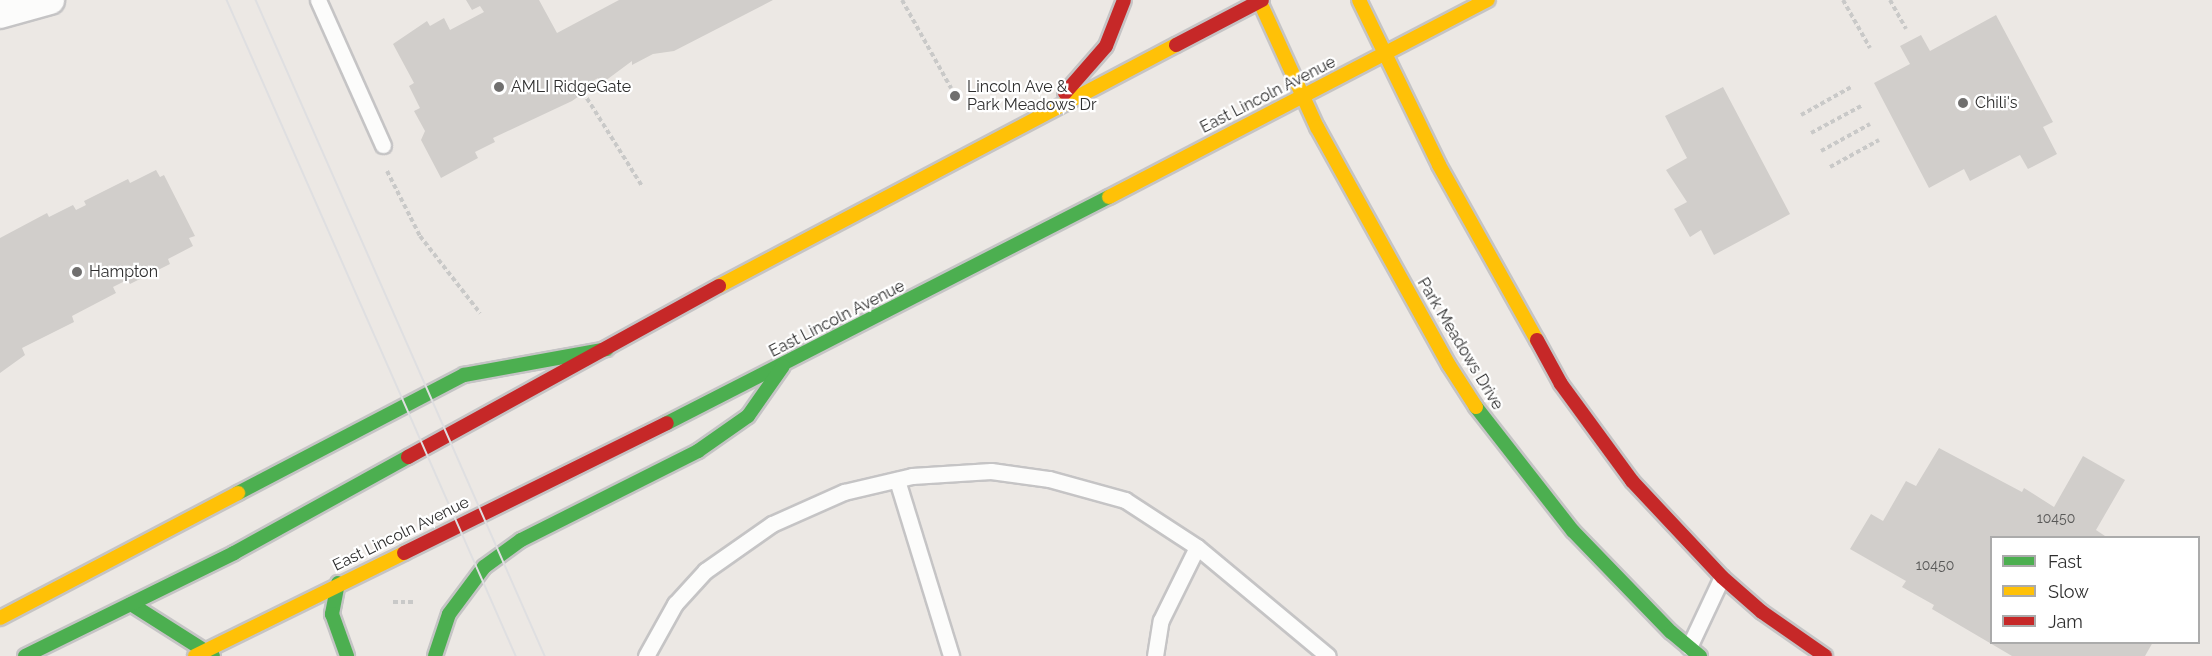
<!DOCTYPE html>
<html>
<head>
<meta charset="utf-8">
<style>
  body { margin:0 }
  #map { position:relative; width:2212px; height:656px; overflow:hidden; background:#ece8e4; font-family:Raleway,sans-serif }
  div>[style] { position:absolute }
  .building>* { inset:0; background:#d1cecb }
  .path>* { height:4px; margin-top:-2px; transform-origin:0; background:repeating-linear-gradient(90deg,#c9c9c8 0 4.5px,transparent 0 7.5px) }
  .roads { filter:drop-shadow(2px 0 #c5c4c5) drop-shadow(-2px 0 #c5c4c5) drop-shadow(0 2px #c5c4c5) drop-shadow(0 -2px #c5c4c5) }
  .lane>* { height:15px; margin:-7.5px; padding:0 7.5px; transform-origin:7.5px; border-radius:7.5px; background:#fcfcfb }
  .street>* { height:28px; margin:-14px; padding:0 14px; transform-origin:14px; border-radius:14px; background:#fcfcfb }
  .fast>* { height:14px; margin:-7px; padding:0 7px; transform-origin:7px; border-radius:7px; background:#4caf50 }
  .slow>* { height:14px; margin:-7px; padding:0 7px; transform-origin:7px; border-radius:7px; background:#ffc107 }
  .jam>* { height:14px; margin:-7px; padding:0 7px; transform-origin:7px; border-radius:7px; background:#c62828 }
  .tram>* { height:1.5px; margin:-0.75px; padding:0 0.75px; transform-origin:0.75px; border-radius:0.75px; background:#dfdfe1 }
  .dots>* { width:16px; height:16px; translate:-50% -50%; box-sizing:border-box; border:3px solid #fff; border-radius:50% }
  span { translate:-50% -50%; white-space:nowrap; text-align:center; line-height:1.15; -webkit-text-stroke:4.5px #fff; paint-order:stroke }
  .number-label { font-size:14px; color:#585857 }
  .number-label span { -webkit-text-stroke-width:0 }
  .poi-label { font-size:16px; color:#2e2e2e }
  .left { translate:0 -50%; text-align:left }
  .street-label { font-size:16px; color:#2e2e2e }
  .legend { position:absolute; left:1990px; top:536px; width:210px; height:108px; box-sizing:border-box; background:#fff; border:2px solid #ababab; margin:0; padding:8px 10px; list-style:none; font-size:18px; color:#2e2e2e }
  .legend li { display:flex; align-items:center; gap:12px; height:30px }
  .legend b { width:30px; border:2px solid #ababab }
</style>
</head>
<body>
<div id="map">
  <div class="building">
    <div style="clip-path:polygon(466px 0,539px 0,557px 33px,619px 0,773px 0,674px 51px,653px 54px,632px 65px,632px 61px,601px 84px,598px 78px,586px 85px,589px 89px,572px 101px,493px 138px,495px 142px,475px 152px,478px 158px,441px 178px,421px 140px,425px 131px,414px 111px,420px 108px,409px 86px,414px 83px,393px 44px,427px 21px,430px 26px,444px 18px,450px 30px,484px 12px,480px 6px,472px 10px)"></div>
    <div style="clip-path:polygon(1996px 15px,2053px 122px,2043px 127px,2057px 154px,2028px 169px,2020px 155px,1970px 181px,1964px 169px,1929px 188px,1874px 83px,1910px 64px,1900px 46px,1921px 35px,1930px 51px)"></div>
    <div style="clip-path:polygon(1723px 87px,1790px 214px,1714px 255px,1701px 230px,1690px 237px,1674px 209px,1687px 202px,1666px 170px,1687px 158px,1665px 116px)"></div>
    <div style="clip-path:polygon(156px 170px,160px 177px,164px 175px,195px 236px,189px 238px,193px 246px,168px 259px,170px 264px,130px 284px,127px 280px,113px 287px,116px 293px,72px 316px,74px 322px,22px 348px,25px 355px,0 373px,0 238px,47px 213px,49px 217px,73px 205px,76px 210px,86px 205px,84px 201px,128px 179px,130px 183px)"></div>
    <div style="clip-path:polygon(1939px 448px,2022px 492px,2024px 488px,2054px 507px,2083px 456px,2125px 480px,2096px 530px,2108px 538px,1992px 538px,1992px 642px,2153px 642px,2145px 656px,2012px 656px,1932px 609px,1934px 605px,1902px 587px,1906px 581px,1850px 549px,1871px 514px,1883px 521px,1906px 481px,1916px 486px)"></div>
  </div>
  <div class="path">
    <div style="left:902px;top:0;width:101px;rotate:60.9deg"></div>
    <div style="left:1843px;top:0;width:55px;rotate:60.6deg"></div>
    <div style="left:1890px;top:0;width:33px;rotate:61deg"></div>
    <div style="left:583px;top:92px;width:111px;rotate:57.9deg"></div>
    <div style="left:1801px;top:115px;width:57px;rotate:-29.2deg"></div>
    <div style="left:1811px;top:133px;width:57px;rotate:-28.4deg"></div>
    <div style="left:1821px;top:151px;width:56px;rotate:-28.9deg"></div>
    <div style="left:1830px;top:167px;width:56px;rotate:-28.9deg"></div>
    <div style="left:387px;top:171px;width:73px;rotate:63.1deg"></div>
    <div style="left:420px;top:236px;width:98px;rotate:52.1deg"></div>
    <div style="left:393px;top:602px;width:22px"></div>
  </div>
  <div class="roads">
    <div class="lane">
      <div style="left:318px;top:0;width:159px;rotate:65.9deg"></div>
      <div style="left:897px;top:480px;width:184px;rotate:72.9deg"></div>
      <div style="left:1689px;top:647px;width:77px;rotate:-64.8deg"></div>
      <div style="left:646px;top:656px;width:60px;rotate:-60.9deg"></div>
      <div style="left:675px;top:604px;width:45px;rotate:-47.7deg"></div>
      <div style="left:705px;top:571px;width:82px;rotate:-35deg"></div>
      <div style="left:772px;top:524px;width:79px;rotate:-24deg"></div>
      <div style="left:844px;top:492px;width:70px;rotate:-13.2deg"></div>
      <div style="left:912px;top:476px;width:79px;rotate:-3.6deg"></div>
      <div style="left:991px;top:471px;width:59px;rotate:7.9deg"></div>
      <div style="left:1049px;top:479px;width:79px;rotate:15.4deg"></div>
      <div style="left:1125px;top:500px;width:86px;rotate:33.1deg"></div>
      <div style="left:1197px;top:547px;width:170px;rotate:39.8deg"></div>
      <div style="left:1155px;top:656px;width:36px;rotate:-81deg"></div>
      <div style="left:1161px;top:620px;width:81px;rotate:-63.7deg"></div>
    </div>
    <div class="street">
      <div style="left:0;top:14px;width:52px;rotate:-15.6deg"></div>
    </div>
    <div class="fast">
      <div style="left:1476px;top:407px;width:157px;rotate:52deg"></div>
      <div style="left:1573px;top:531px;width:141px;rotate:45.9deg"></div>
      <div style="left:1671px;top:632px;width:38px;rotate:40deg"></div>
      <div style="left:667px;top:423px;width:496px;rotate:-27.1deg"></div>
      <div style="left:238px;top:493px;width:255px;rotate:-27.6deg"></div>
      <div style="left:464px;top:375px;width:145px;rotate:-10.3deg"></div>
      <div style="left:338px;top:583px;width:32px;rotate:101deg"></div>
      <div style="left:332px;top:614px;width:45px;rotate:70.3deg"></div>
      <div style="left:131px;top:604px;width:97px;rotate:32.4deg"></div>
      <div style="left:25px;top:656px;width:233px;rotate:-26.2deg"></div>
      <div style="left:234px;top:553px;width:199px;rotate:-28.9deg"></div>
      <div style="left:435px;top:656px;width:44px;rotate:-71.6deg"></div>
      <div style="left:449px;top:614px;width:59px;rotate:-53.3deg"></div>
      <div style="left:484px;top:567px;width:46px;rotate:-36.1deg"></div>
      <div style="left:521px;top:540px;width:198px;rotate:-26.7deg"></div>
      <div style="left:698px;top:451px;width:61px;rotate:-35deg"></div>
      <div style="left:748px;top:416px;width:61px;rotate:-55deg"></div>
    </div>
    <div class="slow">
      <div style="left:1259px;top:0;width:140px;rotate:65.5deg"></div>
      <div style="left:1317px;top:127px;width:272px;rotate:61deg"></div>
      <div style="left:1449px;top:365px;width:50px;rotate:57.3deg"></div>
      <div style="left:1359px;top:0;width:183px;rotate:64.1deg"></div>
      <div style="left:1439px;top:165px;width:201px;rotate:60.8deg"></div>
      <div style="left:1109px;top:197px;width:427px;rotate:-27.5deg"></div>
      <div style="left:719px;top:286px;width:517px;rotate:-27.81deg"></div>
      <div style="left:0;top:618px;width:269px;rotate:-27.7deg"></div>
      <div style="left:195px;top:656px;width:233px;rotate:-26.2deg"></div>
    </div>
    <div class="jam">
      <div style="left:1176px;top:45px;width:97px;rotate:-27.6deg"></div>
      <div style="left:1065px;top:93px;width:62px;rotate:-48.9deg"></div>
      <div style="left:1106px;top:46px;width:49px;rotate:-68.6deg"></div>
      <div style="left:1537px;top:340px;width:50px;rotate:61.4deg"></div>
      <div style="left:1561px;top:384px;width:120px;rotate:53.8deg"></div>
      <div style="left:1632px;top:481px;width:132px;rotate:46.8deg"></div>
      <div style="left:1722px;top:577px;width:53px;rotate:41.2deg"></div>
      <div style="left:1762px;top:612px;width:77px;rotate:34.9deg"></div>
      <div style="left:408px;top:457px;width:355px;rotate:-28.8deg"></div>
      <div style="left:404px;top:553px;width:293px;rotate:-26.3deg"></div>
    </div>
  </div>
  <div class="tram">
    <div style="left:227px;top:0;width:717px;rotate:66.22deg"></div>
    <div style="left:256px;top:0;width:717px;rotate:66.22deg"></div>
  </div>
  <div class="dots">
    <div style="left:499px;top:87px;background:#706f6e"></div>
    <div style="left:955px;top:96px;background:#706f6e"></div>
    <div style="left:1963px;top:103px;background:#706f6e"></div>
    <div style="left:77px;top:272px;background:#706f6e"></div>
  </div>
  <div class="number-label">
    <span style="left:2056px;top:518px">10450</span>
    <span style="left:1935px;top:565px">10450</span>
  </div>
  <div class="poi-label">
    <span class="left" style="left:511px;top:87px">AMLI RidgeGate</span>
    <span class="left" style="left:967px;top:96px">Lincoln Ave &amp;<br>Park Meadows Dr</span>
    <span class="left" style="left:1975px;top:103px">Chili's</span>
    <span class="left" style="left:89px;top:272px">Hampton</span>
  </div>
  <div class="street-label">
    <span style="left:1268px;top:95px;rotate:-27deg">East Lincoln Avenue</span>
    <span style="left:837px;top:319px;rotate:-27deg">East Lincoln Avenue</span>
    <span style="left:1460px;top:344px;rotate:59deg">Park Meadows Drive</span>
    <span style="left:401px;top:534px;rotate:-26deg">East Lincoln Avenue</span>
  </div>
  <ul class="legend">
  <li><b style="height:8px;background:#4caf50"></b>Fast</li>
  <li><b style="height:8px;background:#ffc107"></b>Slow</li>
  <li><b style="height:8px;background:#c62828"></b>Jam</li>
  </ul>
</div>
</body>
</html>
